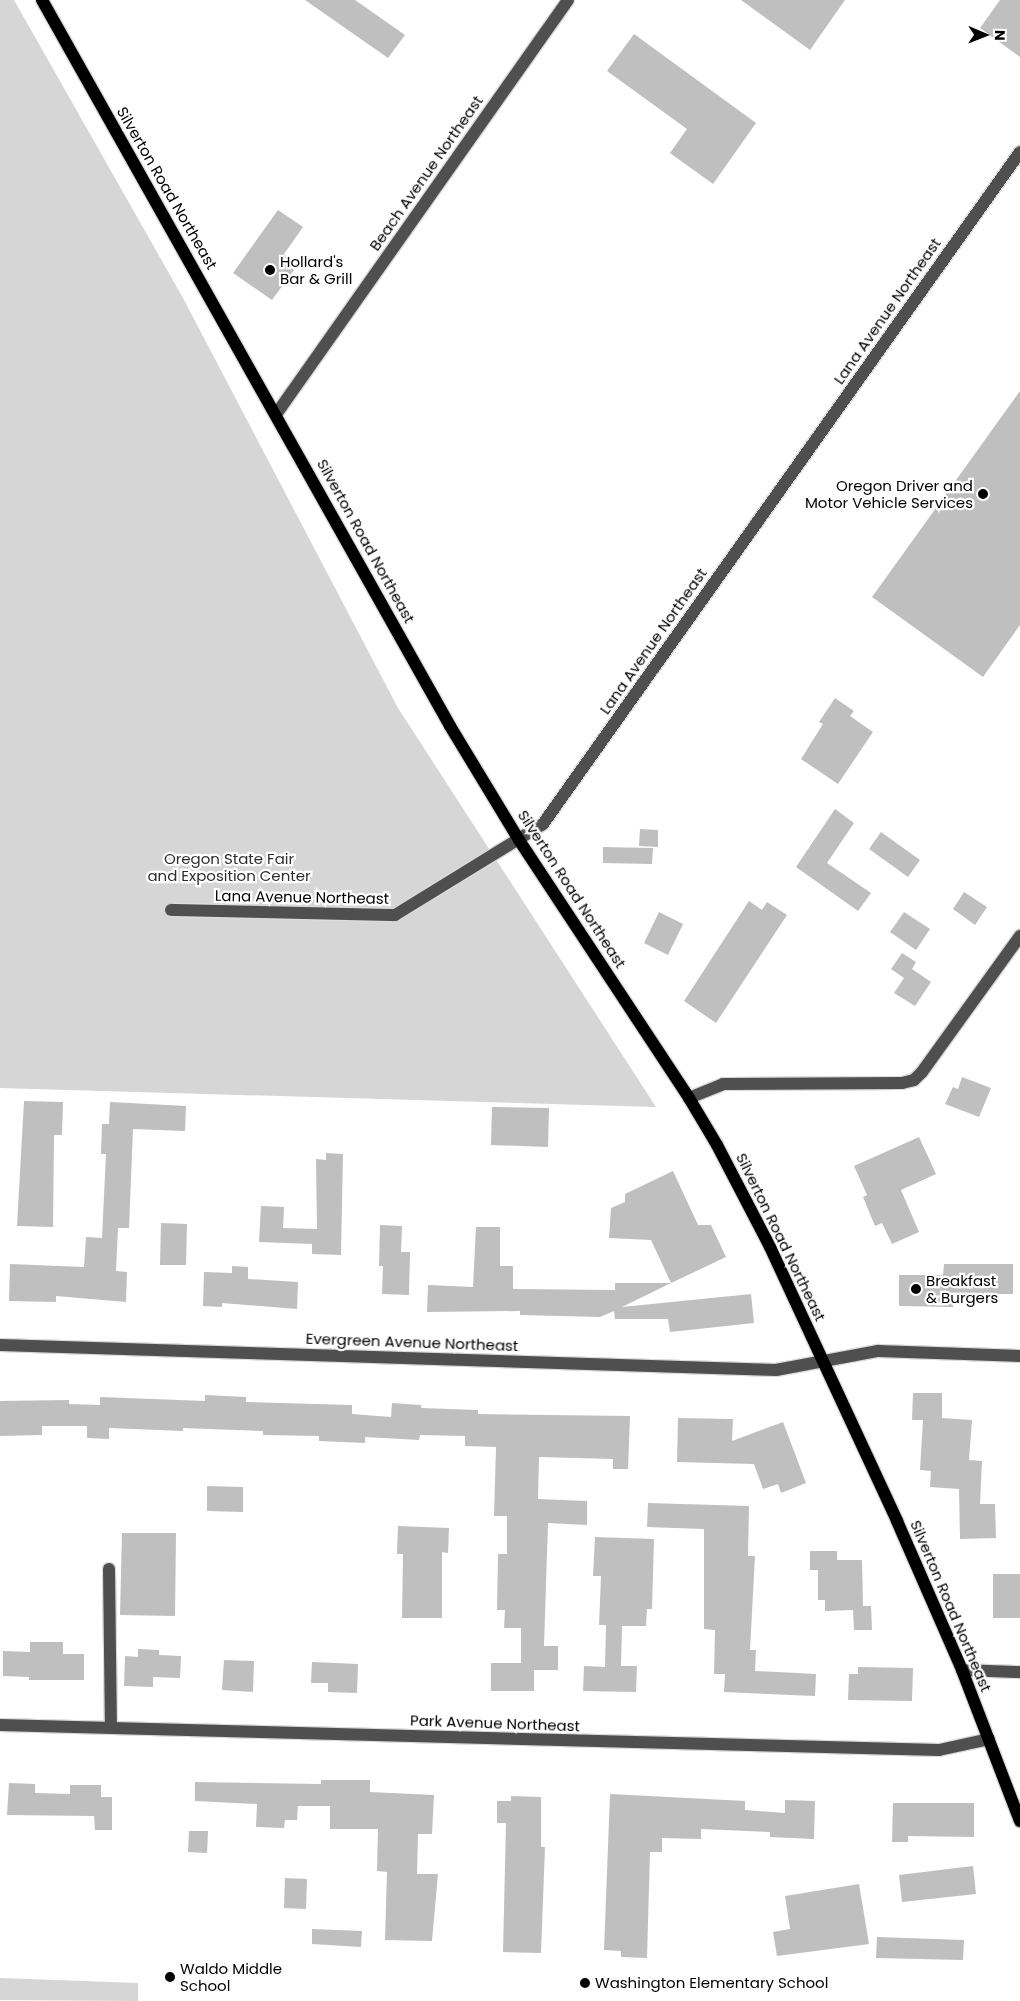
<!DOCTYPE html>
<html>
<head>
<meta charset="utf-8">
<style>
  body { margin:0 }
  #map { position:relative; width:1020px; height:2001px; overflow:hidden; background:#fff; font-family:Poppins,sans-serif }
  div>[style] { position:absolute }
  .green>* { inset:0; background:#d6d6d6 }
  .building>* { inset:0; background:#bfbfbf }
  .roads { filter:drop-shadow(1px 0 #dbdbdb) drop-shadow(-1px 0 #dbdbdb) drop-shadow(0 1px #dbdbdb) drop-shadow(0 -1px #dbdbdb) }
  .minor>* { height:12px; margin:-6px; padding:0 6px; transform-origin:6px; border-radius:6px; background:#4f4f4f }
  .major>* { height:12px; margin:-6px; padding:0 6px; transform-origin:6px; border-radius:6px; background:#000 }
  .dots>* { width:14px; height:14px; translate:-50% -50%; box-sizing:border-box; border:2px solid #fff; border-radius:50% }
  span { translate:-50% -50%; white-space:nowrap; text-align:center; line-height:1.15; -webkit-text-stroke:4.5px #fff; paint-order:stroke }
  .street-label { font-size:15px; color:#000 }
  .poi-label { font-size:15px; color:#000 }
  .left { translate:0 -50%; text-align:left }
  .right { translate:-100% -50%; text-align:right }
  .park-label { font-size:15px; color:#2d2d2d }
  .north { position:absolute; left:960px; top:10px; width:50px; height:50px; -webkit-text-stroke:4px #fff; paint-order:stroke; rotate:91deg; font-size:14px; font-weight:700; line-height:20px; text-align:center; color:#000 }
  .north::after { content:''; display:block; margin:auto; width:18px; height:22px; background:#000; clip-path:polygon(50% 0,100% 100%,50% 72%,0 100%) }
</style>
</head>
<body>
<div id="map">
  <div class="green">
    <div style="clip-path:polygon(0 0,14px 0,183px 298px,398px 708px,656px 1107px,0 1088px)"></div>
    <div style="clip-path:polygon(0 1978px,138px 1983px,138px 2001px,0 2000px)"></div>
  </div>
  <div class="building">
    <div style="clip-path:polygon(305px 0,355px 0,405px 35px,388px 58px)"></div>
    <div style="clip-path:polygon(741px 0,845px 0,810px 50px)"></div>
    <div style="clip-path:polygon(1000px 0,1020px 0,1020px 57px,980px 28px)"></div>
    <div style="clip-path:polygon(634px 34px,756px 123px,713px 184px,670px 153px,687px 129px,607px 71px)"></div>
    <div style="clip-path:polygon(278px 210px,303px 227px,284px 254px,289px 258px,285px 264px,294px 270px,272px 300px,233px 273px)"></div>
    <div style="clip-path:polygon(1020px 391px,1020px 625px,983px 677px,872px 597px)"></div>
    <div style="clip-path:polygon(835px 698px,854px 711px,850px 716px,873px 732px,838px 784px,801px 759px,823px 724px,819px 722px)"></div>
    <div style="clip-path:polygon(835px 809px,854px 823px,827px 863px,871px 893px,858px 911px,796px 867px)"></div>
    <div style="clip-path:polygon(640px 829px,658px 830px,658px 847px,639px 846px)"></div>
    <div style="clip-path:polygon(881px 832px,920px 860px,908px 877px,869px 849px)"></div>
    <div style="clip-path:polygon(603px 847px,653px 848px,652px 864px,603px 863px)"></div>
    <div style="clip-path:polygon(964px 892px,987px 907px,975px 925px,953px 909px)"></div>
    <div style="clip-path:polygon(749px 901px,762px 910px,767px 902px,787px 915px,716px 1023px,684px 1001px)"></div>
    <div style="clip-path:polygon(659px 912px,683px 924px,668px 955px,644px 943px)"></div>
    <div style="clip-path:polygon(904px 912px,930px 929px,916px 950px,890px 932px)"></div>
    <div style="clip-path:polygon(902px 953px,916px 962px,912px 969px,931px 982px,915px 1006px,894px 993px,904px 978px,891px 969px)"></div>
    <div style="clip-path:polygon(962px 1077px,991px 1088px,979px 1117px,945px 1104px,953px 1087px,958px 1089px)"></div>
    <div style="clip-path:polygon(24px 1101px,63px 1102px,62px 1135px,54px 1135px,53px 1227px,17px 1226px)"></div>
    <div style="clip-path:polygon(110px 1102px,186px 1106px,185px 1131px,133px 1129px,129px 1228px,118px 1228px,116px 1271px,127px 1272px,126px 1302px,56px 1296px,56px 1302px,9px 1301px,10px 1264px,84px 1267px,86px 1237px,102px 1238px,106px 1154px,101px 1154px,102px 1124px,109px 1124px)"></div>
    <div style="clip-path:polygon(492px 1107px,549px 1108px,548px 1147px,491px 1145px)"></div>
    <div style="clip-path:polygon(919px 1137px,936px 1174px,901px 1190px,919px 1232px,892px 1244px,882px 1223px,875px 1226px,863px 1197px,867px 1195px,854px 1166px)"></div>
    <div style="clip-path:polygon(326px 1153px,343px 1154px,341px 1255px,312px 1254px,312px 1244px,259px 1242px,261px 1206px,284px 1207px,283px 1228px,317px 1229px,316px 1159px,326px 1160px)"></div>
    <div style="clip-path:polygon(673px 1171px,698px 1225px,711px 1225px,726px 1257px,671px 1283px,651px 1240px,609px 1238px,611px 1208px,625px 1202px,625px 1194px)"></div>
    <div style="clip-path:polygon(161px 1223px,187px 1224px,186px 1265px,160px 1265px)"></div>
    <div style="clip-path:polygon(380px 1225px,402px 1226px,401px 1252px,410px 1252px,409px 1295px,382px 1294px,383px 1266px,379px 1266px)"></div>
    <div style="clip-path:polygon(476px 1227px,500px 1227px,500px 1266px,513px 1266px,513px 1289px,615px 1290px,615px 1283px,671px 1283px,622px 1307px,751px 1294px,754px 1323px,670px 1332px,668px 1319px,615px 1319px,614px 1311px,600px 1317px,520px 1315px,520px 1311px,427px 1312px,428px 1285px,473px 1287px)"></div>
    <div style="clip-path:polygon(944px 1264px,1013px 1264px,1013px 1294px,953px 1294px,953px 1307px,899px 1306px,899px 1275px,943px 1275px)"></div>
    <div style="clip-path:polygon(232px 1266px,248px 1267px,248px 1279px,298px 1282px,297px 1309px,222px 1303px,222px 1307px,203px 1306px,204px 1272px,232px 1273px)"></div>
    <div style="clip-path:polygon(913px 1393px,942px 1393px,942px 1418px,972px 1420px,969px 1460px,982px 1461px,980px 1504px,995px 1504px,996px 1538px,960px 1539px,959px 1489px,930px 1487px,931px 1471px,920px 1470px,923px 1420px,912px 1420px)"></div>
    <div style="clip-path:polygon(205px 1395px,246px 1397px,246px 1402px,352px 1405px,352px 1414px,391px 1417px,392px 1403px,421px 1405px,421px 1408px,478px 1410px,478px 1414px,630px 1416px,628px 1469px,613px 1469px,613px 1459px,539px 1457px,538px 1499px,587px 1501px,587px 1525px,548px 1523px,544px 1646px,558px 1646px,558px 1670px,534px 1670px,534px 1691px,491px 1691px,491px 1663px,521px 1663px,521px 1628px,504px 1628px,505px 1610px,497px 1610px,498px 1554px,507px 1554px,507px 1516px,494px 1516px,496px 1447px,465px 1446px,465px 1436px,420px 1435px,419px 1440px,365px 1437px,365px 1443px,319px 1441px,319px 1436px,263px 1435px,263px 1431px,183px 1428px,183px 1431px,109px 1428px,109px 1439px,87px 1438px,87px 1426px,42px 1426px,42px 1435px,0 1436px,0 1401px,69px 1400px,69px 1404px,100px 1405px,100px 1397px,205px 1401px)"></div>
    <div style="clip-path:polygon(678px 1418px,733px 1419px,732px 1441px,783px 1422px,806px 1483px,781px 1493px,778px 1484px,763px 1489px,754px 1464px,677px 1462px)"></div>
    <div style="clip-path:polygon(207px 1486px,243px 1487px,243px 1512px,207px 1511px)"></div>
    <div style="clip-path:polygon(648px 1503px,749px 1506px,748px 1556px,755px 1556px,750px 1650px,756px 1650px,755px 1671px,816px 1674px,815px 1696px,724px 1692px,725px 1674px,714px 1674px,715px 1630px,704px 1629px,704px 1529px,647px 1527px)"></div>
    <div style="clip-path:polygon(398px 1526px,449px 1528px,448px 1553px,442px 1552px,442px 1618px,402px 1618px,403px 1554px,397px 1554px)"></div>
    <div style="clip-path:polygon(122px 1533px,176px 1533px,175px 1616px,120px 1615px)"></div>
    <div style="clip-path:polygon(595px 1537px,654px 1539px,652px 1609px,647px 1609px,646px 1626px,622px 1626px,621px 1666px,637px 1666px,636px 1692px,583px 1691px,584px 1666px,605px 1667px,606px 1625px,599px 1625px,601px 1576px,593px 1576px)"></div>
    <div style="clip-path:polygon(810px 1551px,837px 1551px,837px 1560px,862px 1560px,863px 1606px,871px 1606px,872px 1630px,854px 1630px,853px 1610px,825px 1611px,825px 1600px,818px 1600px,818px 1570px,810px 1570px)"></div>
    <div style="clip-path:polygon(993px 1574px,1020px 1574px,1020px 1618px,993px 1618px)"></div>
    <div style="clip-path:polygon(30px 1642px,63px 1642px,63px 1654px,84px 1654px,84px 1680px,29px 1680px,29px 1677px,3px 1676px,3px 1651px,30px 1652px)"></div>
    <div style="clip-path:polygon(138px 1649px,159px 1650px,159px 1655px,181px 1656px,180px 1678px,153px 1677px,153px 1687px,124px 1686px,125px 1656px,138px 1657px)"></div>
    <div style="clip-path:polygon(224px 1660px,254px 1661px,253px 1692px,222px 1690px)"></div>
    <div style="clip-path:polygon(312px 1662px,358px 1664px,357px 1693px,328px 1692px,328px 1683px,311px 1683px)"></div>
    <div style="clip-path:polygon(858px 1667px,913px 1668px,912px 1701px,848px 1700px,849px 1674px,858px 1674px)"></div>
    <div style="clip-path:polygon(321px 1780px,370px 1780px,370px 1792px,434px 1795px,432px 1834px,418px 1834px,417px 1874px,438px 1874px,432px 1941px,385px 1940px,387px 1872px,377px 1871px,378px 1829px,330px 1829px,330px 1806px,298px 1806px,297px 1820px,285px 1820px,284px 1828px,256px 1827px,257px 1804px,195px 1801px,195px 1782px,321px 1784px)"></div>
    <div style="clip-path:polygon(9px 1783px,35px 1784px,35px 1793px,70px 1794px,70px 1785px,101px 1785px,101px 1797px,112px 1797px,112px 1830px,95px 1830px,94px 1816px,7px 1815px)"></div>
    <div style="clip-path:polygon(610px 1794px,745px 1801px,745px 1810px,785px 1813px,785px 1800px,815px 1801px,814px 1839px,770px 1837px,770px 1832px,701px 1829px,701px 1839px,662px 1838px,662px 1852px,650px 1852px,647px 1958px,621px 1957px,621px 1951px,604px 1950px)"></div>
    <div style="clip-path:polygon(511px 1796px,541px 1797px,541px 1847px,545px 1847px,541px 1953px,503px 1952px,506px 1823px,497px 1823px,497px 1801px,511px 1801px)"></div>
    <div style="clip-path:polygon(893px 1803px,974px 1803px,974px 1837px,908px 1836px,908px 1842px,892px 1842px)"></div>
    <div style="clip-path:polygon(189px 1831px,208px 1831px,207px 1853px,188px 1852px)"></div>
    <div style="clip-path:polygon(973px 1866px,976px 1894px,902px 1902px,899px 1875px)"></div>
    <div style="clip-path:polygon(285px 1878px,307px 1879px,306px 1909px,284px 1908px)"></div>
    <div style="clip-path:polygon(859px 1884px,869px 1944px,777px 1956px,773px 1932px,790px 1929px,785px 1896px)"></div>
    <div style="clip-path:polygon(312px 1929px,362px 1931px,361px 1947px,312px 1944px)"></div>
    <div style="clip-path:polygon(877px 1937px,964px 1940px,963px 1960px,876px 1958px)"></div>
  </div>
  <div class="roads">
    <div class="minor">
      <div style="left:277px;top:413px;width:505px;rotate:-54.83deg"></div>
      <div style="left:171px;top:910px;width:224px;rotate:1.3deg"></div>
      <div style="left:395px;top:915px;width:174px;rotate:-31.6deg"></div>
      <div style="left:543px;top:824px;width:824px;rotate:-54.63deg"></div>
      <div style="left:689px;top:1098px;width:37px;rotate:-22deg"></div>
      <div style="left:723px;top:1084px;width:179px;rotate:-0.3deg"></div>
      <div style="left:902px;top:1083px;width:12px;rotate:-14deg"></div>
      <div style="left:914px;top:1080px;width:11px;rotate:-45deg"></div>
      <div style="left:922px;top:1072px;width:168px;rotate:-54.2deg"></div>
      <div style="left:0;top:1345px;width:776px;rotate:1.85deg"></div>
      <div style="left:776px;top:1370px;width:104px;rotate:-10.6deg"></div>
      <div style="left:878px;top:1351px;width:142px;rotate:2deg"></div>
      <div style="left:109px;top:1569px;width:159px;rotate:89.3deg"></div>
      <div style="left:962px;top:1670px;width:58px;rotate:2deg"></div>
      <div style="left:0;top:1725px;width:939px;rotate:1.53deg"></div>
      <div style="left:939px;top:1750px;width:51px;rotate:-12.4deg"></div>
    </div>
    <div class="major">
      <div style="left:42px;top:0;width:833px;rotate:60.66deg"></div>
      <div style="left:450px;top:726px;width:133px;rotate:58.8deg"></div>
      <div style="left:519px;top:840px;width:309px;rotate:56.6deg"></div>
      <div style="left:689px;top:1098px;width:55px;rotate:59.2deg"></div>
      <div style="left:717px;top:1145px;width:115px;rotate:62.5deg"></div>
      <div style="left:770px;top:1247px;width:302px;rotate:65.1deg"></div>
      <div style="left:897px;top:1521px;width:163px;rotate:66.4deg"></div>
      <div style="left:962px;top:1670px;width:162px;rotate:69deg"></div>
    </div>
  </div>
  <div class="dots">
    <div style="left:270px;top:270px;background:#000"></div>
    <div style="left:983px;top:494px;background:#000"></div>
    <div style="left:916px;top:1289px;background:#000"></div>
    <div style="left:170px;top:1977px;background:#000"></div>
    <div style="left:585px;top:1983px;background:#000"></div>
  </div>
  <div class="street-label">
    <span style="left:426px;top:173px;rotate:-55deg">Beach Avenue Northeast</span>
    <span style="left:167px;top:188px;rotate:60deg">Silverton Road Northeast</span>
    <span style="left:887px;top:311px;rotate:-55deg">Lana Avenue Northeast</span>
    <span style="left:366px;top:541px;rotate:61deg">Silverton Road Northeast</span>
    <span style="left:653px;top:641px;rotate:-55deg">Lana Avenue Northeast</span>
    <span style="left:572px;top:889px;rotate:57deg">Silverton Road Northeast</span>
    <span style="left:302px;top:897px;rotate:1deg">Lana Avenue Northeast</span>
    <span style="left:781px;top:1237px;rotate:64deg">Silverton Road Northeast</span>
    <span style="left:412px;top:1342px;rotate:2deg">Evergreen Avenue Northeast</span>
    <span style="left:951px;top:1606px;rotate:67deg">Silverton Road Northeast</span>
    <span style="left:495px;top:1723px;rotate:2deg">Park Avenue Northeast</span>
  </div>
  <div class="poi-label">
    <span class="left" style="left:280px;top:270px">Hollard's<br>Bar &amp; Grill</span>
    <span class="right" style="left:973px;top:494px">Oregon Driver and<br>Motor Vehicle Services</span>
    <span class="left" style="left:926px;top:1289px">Breakfast<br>&amp; Burgers</span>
    <span class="left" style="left:180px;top:1977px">Waldo Middle<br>School</span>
    <span class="left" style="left:595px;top:1983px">Washington Elementary School</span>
  </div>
  <div class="park-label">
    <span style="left:229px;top:867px">Oregon State Fair<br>and Exposition Center</span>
  </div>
  <div class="north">N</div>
</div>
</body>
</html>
